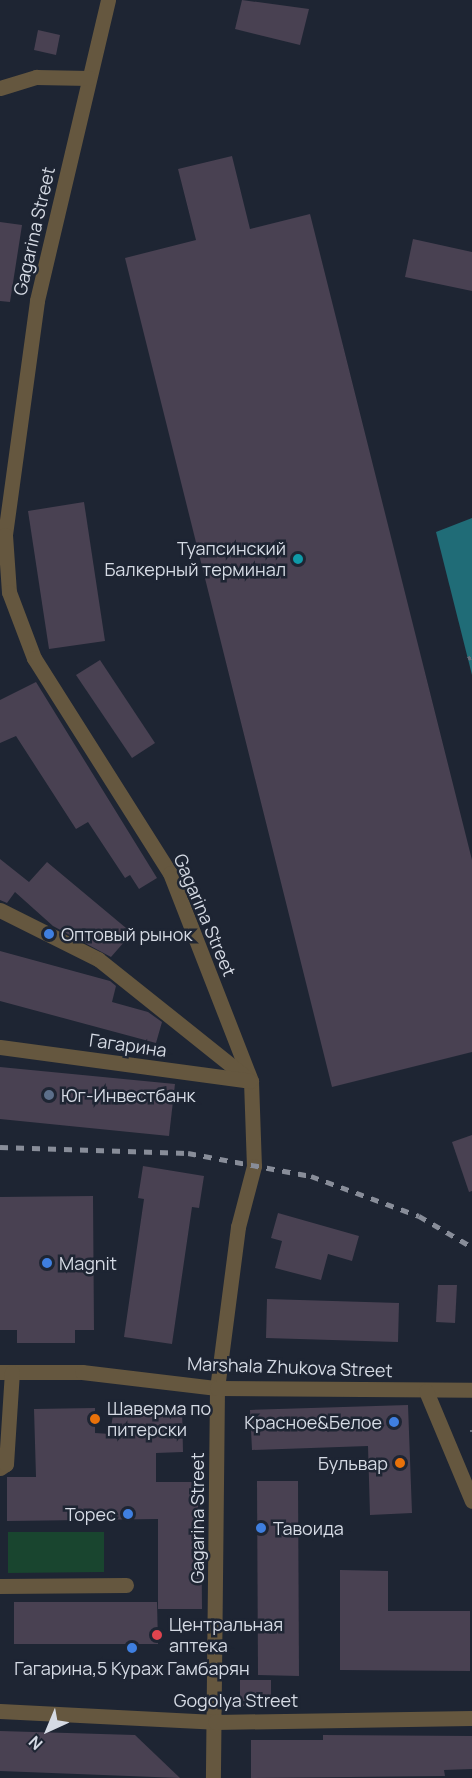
<!DOCTYPE html>
<html>
<head>
<meta charset="utf-8">
<style>
  body { margin:0 }
  #map { position:relative; width:472px; height:1778px; overflow:hidden; background:#1e2533; font-family:Manrope,sans-serif }
  div>[style] { position:absolute }
  .green>* { inset:0; background:#19452f }
  .water>* { inset:0; background:#206c77 }
  .building>* { inset:0; background:#494152 }
  .path>* { height:4px; margin-top:-2px; transform-origin:0; background:repeating-linear-gradient(90deg,#686e7a 0 3px,transparent 0 7.5px) }
  .minor>* { height:15px; margin:-7.5px; padding:0 7.5px; transform-origin:7.5px; border-radius:7.5px; background:#65573f }
  .rail>* { height:4.5px; margin-top:-2.25px; transform-origin:0; background:repeating-linear-gradient(90deg,#888d99 0 8px,transparent 0 16px) }
  .dots>* { width:16px; height:16px; translate:-50% -50%; box-sizing:border-box; border:3px solid #1e2533; border-radius:50% }
  span { translate:-50% -50%; white-space:nowrap; text-align:center; line-height:1.15; -webkit-text-stroke:5px #1e2533; paint-order:stroke }
  .street-label { font-size:18px; color:#d5dae4 }
  .poi-label { font-size:18px; color:#d5dae4 }
  .right { translate:-100% -50%; text-align:right }
  .left { translate:0 -50%; text-align:left }
  .north { position:absolute; left:18px; top:1700px; width:60px; height:60px; -webkit-text-stroke:4px #1e2533; paint-order:stroke; rotate:224deg; font-size:16px; font-weight:700; line-height:24px; text-align:center; color:#d5dae4 }
  .north::after { content:''; display:block; margin:auto; width:21px; height:27px; background:#d5dae4; clip-path:polygon(50% 0,100% 100%,50% 72%,0 100%) }
</style>
</head>
<body>
<div id="map">
  <div class="green">
    <div style="clip-path:polygon(8px 1532px,104px 1532px,104px 1572px,8px 1573px)"></div>
  </div>
  <div class="water">
    <div style="clip-path:polygon(472px 518px,472px 675px,436px 532px)"></div>
  </div>
  <div class="building">
    <div style="clip-path:polygon(242px 0,309px 9px,300px 45px,235px 29px)"></div>
    <div style="clip-path:polygon(38px 30px,60px 35px,56px 55px,34px 50px)"></div>
    <div style="clip-path:polygon(232px 156px,250px 229px,310px 214px,472px 860px,472px 1052px,332px 1087px,125px 258px,196px 240px,178px 169px)"></div>
    <div style="clip-path:polygon(0 222px,22px 225px,10px 302px,0 301px)"></div>
    <div style="clip-path:polygon(413px 239px,472px 252px,472px 291px,405px 277px)"></div>
    <div style="clip-path:polygon(84px 502px,105px 641px,49px 649px,28px 511px)"></div>
    <div style="clip-path:polygon(100px 660px,155px 743px,132px 758px,76px 675px)"></div>
    <div style="clip-path:polygon(36px 682px,157px 878px,139px 889px,130px 875px,125px 878px,88px 822px,76px 829px,16px 736px,0 743px,0 700px)"></div>
    <div style="clip-path:polygon(0 859px,29px 882px,47px 862px,132px 933px,111px 957px,53px 926px,15px 892px,7px 903px,0 900px)"></div>
    <div style="clip-path:polygon(0 951px,110px 981px,116px 986px,112px 1002px,148px 1012px,162px 1022px,156px 1043px,0 1001px)"></div>
    <div style="clip-path:polygon(0 1067px,175px 1084px,169px 1136px,0 1119px)"></div>
    <div style="clip-path:polygon(472px 1135px,472px 1191px,469px 1192px,452px 1142px)"></div>
    <div style="clip-path:polygon(143px 1166px,204px 1176px,199px 1208px,192px 1207px,172px 1344px,124px 1337px,144px 1199px,138px 1198px)"></div>
    <div style="clip-path:polygon(93px 1196px,94px 1330px,75px 1330px,75px 1343px,17px 1343px,17px 1330px,0 1330px,0 1197px)"></div>
    <div style="clip-path:polygon(278px 1213px,359px 1236px,352px 1261px,328px 1254px,321px 1280px,275px 1268px,282px 1241px,271px 1238px)"></div>
    <div style="clip-path:polygon(438px 1285px,457px 1285px,455px 1323px,436px 1322px)"></div>
    <div style="clip-path:polygon(267px 1299px,399px 1303px,398px 1342px,266px 1338px)"></div>
    <div style="clip-path:polygon(408px 1405px,412px 1513px,370px 1515px,368px 1446px,252px 1450px,250px 1410px)"></div>
    <div style="clip-path:polygon(182px 1407px,183px 1452px,156px 1453px,156px 1482px,201px 1482px,202px 1609px,158px 1609px,158px 1519px,7px 1521px,7px 1477px,36px 1477px,34px 1409px,95px 1408px,95px 1433px,110px 1434px,114px 1408px)"></div>
    <div style="clip-path:polygon(257px 1481px,298px 1481px,299px 1676px,258px 1675px)"></div>
    <div style="clip-path:polygon(340px 1570px,388px 1571px,388px 1611px,470px 1611px,470px 1671px,340px 1670px)"></div>
    <div style="clip-path:polygon(14px 1602px,157px 1602px,158px 1644px,14px 1644px)"></div>
    <div style="clip-path:polygon(240px 1680px,271px 1680px,271px 1706px,240px 1706px)"></div>
    <div style="clip-path:polygon(0 1731px,135px 1735px,180px 1778px,0 1771px)"></div>
    <div style="clip-path:polygon(323px 1735px,472px 1736px,472px 1769px,444px 1770px,445px 1776px,251px 1778px,251px 1740px,323px 1740px)"></div>
  </div>
  <div class="path">
    <div style="left:468px;top:659px;width:4px;rotate:-27deg"></div>
    <div style="left:472px;top:1430px;width:2px;rotate:90deg"></div>
  </div>
  <div class="minor">
    <div style="left:108px;top:0;width:309px;rotate:103.3deg"></div>
    <div style="left:37px;top:301px;width:236px;rotate:97.8deg"></div>
    <div style="left:5px;top:535px;width:57px;rotate:86deg"></div>
    <div style="left:9px;top:592px;width:71px;rotate:69.3deg"></div>
    <div style="left:34px;top:658px;width:254px;rotate:57.7deg"></div>
    <div style="left:170px;top:873px;width:223px;rotate:68.7deg"></div>
    <div style="left:251px;top:1081px;width:85px;rotate:88deg"></div>
    <div style="left:254px;top:1166px;width:63px;rotate:104.7deg"></div>
    <div style="left:238px;top:1227px;width:162px;rotate:97.4deg"></div>
    <div style="left:217px;top:1388px;width:390px;rotate:90.6deg"></div>
    <div style="left:0;top:88px;width:38px;rotate:-17deg"></div>
    <div style="left:36px;top:77px;width:53px;rotate:1.1deg"></div>
    <div style="left:0;top:910px;width:110px;rotate:26.6deg"></div>
    <div style="left:98px;top:959px;width:196px;rotate:38.6deg"></div>
    <div style="left:0;top:1047px;width:252px;rotate:7.7deg"></div>
    <div style="left:0;top:1372px;width:82px"></div>
    <div style="left:82px;top:1372px;width:136px;rotate:6.8deg"></div>
    <div style="left:217px;top:1388px;width:255px;rotate:0.4deg"></div>
    <div style="left:426px;top:1391px;width:119px;rotate:67.3deg"></div>
    <div style="left:0;top:1468px;width:7px;rotate:-34deg"></div>
    <div style="left:6px;top:1464px;width:92px;rotate:-86.3deg"></div>
    <div style="left:0;top:1586px;width:126px;rotate:-0.5deg"></div>
    <div style="left:0;top:1711px;width:215px;rotate:2.9deg"></div>
    <div style="left:215px;top:1722px;width:257px;rotate:-0.9deg"></div>
  </div>
  <div class="rail">
    <div style="left:0;top:1147px;width:188px;rotate:1.8deg"></div>
    <div style="left:188px;top:1153px;width:125px;rotate:10.6deg"></div>
    <div style="left:311px;top:1176px;width:115px;rotate:20.3deg"></div>
    <div style="left:419px;top:1216px;width:61px;rotate:30.3deg"></div>
  </div>
  <div class="dots">
    <div style="left:298px;top:559px;background:#0f9aa8"></div>
    <div style="left:49px;top:934px;background:#3f7fe0"></div>
    <div style="left:49px;top:1095px;background:#5c6f8a"></div>
    <div style="left:47px;top:1263px;background:#3f7fe0"></div>
    <div style="left:95px;top:1419px;background:#e8710a"></div>
    <div style="left:394px;top:1422px;background:#3f7fe0"></div>
    <div style="left:400px;top:1463px;background:#e8710a"></div>
    <div style="left:128px;top:1514px;background:#3f7fe0"></div>
    <div style="left:261px;top:1528px;background:#3f7fe0"></div>
    <div style="left:157px;top:1635px;background:#e0444e"></div>
    <div style="left:132px;top:1648px;background:#3f7fe0"></div>
  </div>
  <div class="street-label">
    <span style="left:34px;top:231px;rotate:-77deg">Gagarina Street</span>
    <span style="left:205px;top:915px;rotate:67deg">Gagarina Street</span>
    <span style="left:128px;top:1045px;rotate:8deg">Гагарина</span>
    <span style="left:290px;top:1367px;rotate:2deg">Marshala Zhukova Street</span>
    <span style="left:197px;top:1518px;rotate:-90deg">Gagarina Street</span>
    <span style="left:236px;top:1700px">Gogolya Street</span>
  </div>
  <div class="poi-label">
    <span class="right" style="left:286px;top:559px">Туапсинский<br>Балкерный терминал</span>
    <span class="left" style="left:61px;top:934px">Оптовый рынок</span>
    <span class="left" style="left:61px;top:1095px">Юг-Инвестбанк</span>
    <span class="left" style="left:59px;top:1263px">Magnit</span>
    <span class="left" style="left:107px;top:1419px">Шаверма по<br>питерски</span>
    <span class="right" style="left:382px;top:1422px">Красное&amp;Белое</span>
    <span class="right" style="left:388px;top:1463px">Бульвар</span>
    <span class="right" style="left:116px;top:1514px">Торес</span>
    <span class="left" style="left:273px;top:1528px">Тавоида</span>
    <span class="left" style="left:169px;top:1635px">Центральная<br>аптека</span>
    <span style="left:132px;top:1668px">Гагарина,5 Кураж Гамбарян</span>
  </div>
  <div class="north">N</div>
</div>
</body>
</html>
